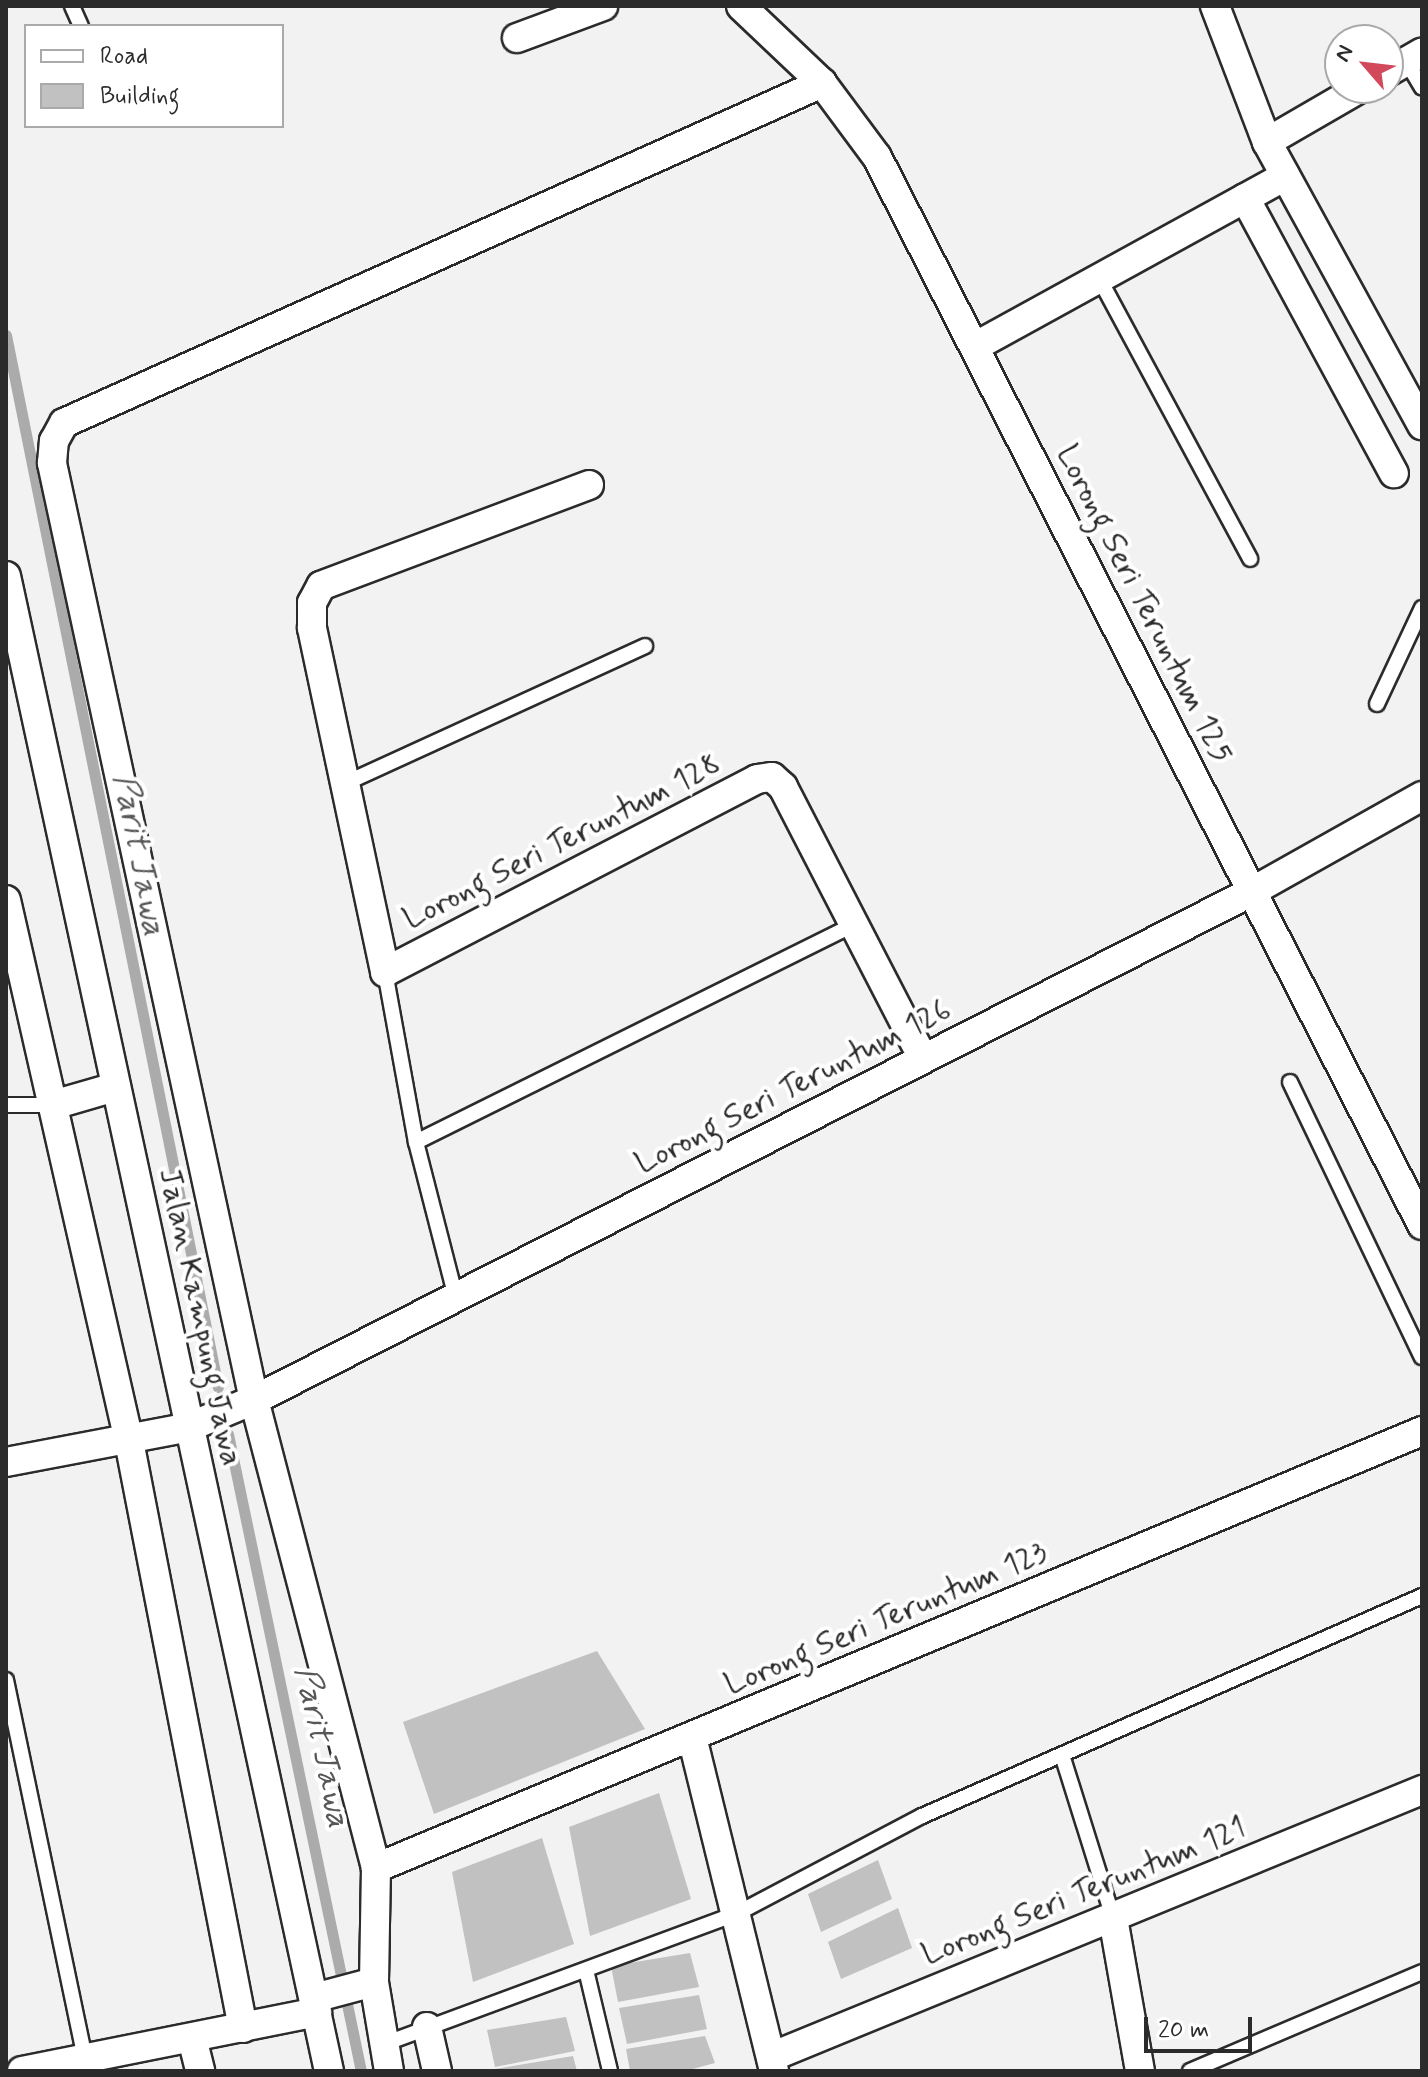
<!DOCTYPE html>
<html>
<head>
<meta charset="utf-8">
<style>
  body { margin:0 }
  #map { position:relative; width:1428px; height:2077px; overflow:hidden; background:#f2f2f2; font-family:Mynerve,sans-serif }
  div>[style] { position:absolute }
  .stream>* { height:11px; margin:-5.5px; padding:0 5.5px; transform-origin:5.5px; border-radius:5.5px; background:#ababab }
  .building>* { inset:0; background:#c1c1c1 }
  .roads { filter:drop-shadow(2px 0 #2b2b2b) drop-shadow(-2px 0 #2b2b2b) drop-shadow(0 2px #2b2b2b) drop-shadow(0 -2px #2b2b2b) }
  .service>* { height:14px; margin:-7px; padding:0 7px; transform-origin:7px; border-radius:7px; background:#fff }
  .minor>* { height:28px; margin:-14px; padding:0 14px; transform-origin:14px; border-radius:14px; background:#fff }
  span { translate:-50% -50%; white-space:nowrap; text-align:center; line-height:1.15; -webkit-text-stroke:8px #fff; paint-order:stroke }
  .street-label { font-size:32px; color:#2b2b2b }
  .water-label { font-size:34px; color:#585858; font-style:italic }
  .frame { position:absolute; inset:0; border:8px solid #2b2b2b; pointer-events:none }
  .legend { position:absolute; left:24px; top:24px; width:260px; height:104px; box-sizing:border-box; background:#fff; border:2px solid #aaa; margin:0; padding:10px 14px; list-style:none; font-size:24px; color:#2b2b2b }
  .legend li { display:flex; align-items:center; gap:16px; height:40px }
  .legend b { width:40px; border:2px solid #aaa }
  .north { position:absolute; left:1324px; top:24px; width:80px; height:80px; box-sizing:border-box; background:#fff; border:2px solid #aaa; border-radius:50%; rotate:298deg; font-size:22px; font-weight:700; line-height:32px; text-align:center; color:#2b2b2b }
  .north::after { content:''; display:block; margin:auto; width:28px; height:36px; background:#d1495b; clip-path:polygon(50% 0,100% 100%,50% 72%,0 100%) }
  .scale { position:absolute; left:1144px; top:2017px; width:108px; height:36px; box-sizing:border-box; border:4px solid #2b2b2b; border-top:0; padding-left:10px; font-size:24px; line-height:28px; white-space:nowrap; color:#2b2b2b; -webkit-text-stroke:6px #fff; paint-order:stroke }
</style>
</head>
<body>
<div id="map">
  <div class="stream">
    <div style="left:6px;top:335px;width:1073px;rotate:78.61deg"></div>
    <div style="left:228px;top:1434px;width:651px;rotate:78.21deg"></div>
  </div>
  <div class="building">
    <div style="clip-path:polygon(597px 1651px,645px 1729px,434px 1814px,403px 1722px)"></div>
    <div style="clip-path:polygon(659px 1793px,691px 1899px,590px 1936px,569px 1827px)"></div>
    <div style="clip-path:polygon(542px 1838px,574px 1944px,473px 1982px,452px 1872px)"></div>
    <div style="clip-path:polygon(878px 1860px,892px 1899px,821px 1932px,808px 1894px)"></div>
    <div style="clip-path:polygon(898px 1908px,912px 1948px,841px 1979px,828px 1942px)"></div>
    <div style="clip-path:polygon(690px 1953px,699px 1987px,618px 2002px,611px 1966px)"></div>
    <div style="clip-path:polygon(699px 1995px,707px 2029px,627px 2044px,619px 2008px)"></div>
    <div style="clip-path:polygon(566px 2017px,575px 2051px,495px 2067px,487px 2030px)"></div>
    <div style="clip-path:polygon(705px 2036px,715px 2063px,685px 2071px,630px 2071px,626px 2049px)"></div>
    <div style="clip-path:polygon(573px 2056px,577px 2071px,495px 2071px,495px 2069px)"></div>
  </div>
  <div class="roads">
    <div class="service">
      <div style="left:72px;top:6px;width:22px;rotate:66deg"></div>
      <div style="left:1406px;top:61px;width:31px;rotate:59deg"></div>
      <div style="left:1099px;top:278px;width:319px;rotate:61.7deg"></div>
      <div style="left:1377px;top:704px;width:106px;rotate:-64.9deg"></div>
      <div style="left:346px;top:783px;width:329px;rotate:-24.6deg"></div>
      <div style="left:385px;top:972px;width:173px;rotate:79.7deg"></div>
      <div style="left:416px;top:1142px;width:161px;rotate:75.6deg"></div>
      <div style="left:1290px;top:1082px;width:305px;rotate:64.4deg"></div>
      <div style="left:6px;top:1105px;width:47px"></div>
      <div style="left:416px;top:1142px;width:491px;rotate:-26.4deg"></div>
      <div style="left:6px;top:1680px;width:386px;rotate:78.2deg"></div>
      <div style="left:1063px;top:1758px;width:168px;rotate:72.6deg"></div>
      <div style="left:586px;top:1970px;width:104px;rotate:76.6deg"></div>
      <div style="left:384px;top:2044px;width:375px;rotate:-20.3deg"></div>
      <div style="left:736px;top:1914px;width:210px;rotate:-27.8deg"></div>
      <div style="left:922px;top:1816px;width:546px;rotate:-23.75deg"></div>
      <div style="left:1190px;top:2071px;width:252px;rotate:-23.1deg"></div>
    </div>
    <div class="minor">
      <div style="left:741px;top:6px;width:112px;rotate:43.5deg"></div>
      <div style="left:822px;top:83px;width:92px;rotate:53.4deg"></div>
      <div style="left:877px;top:157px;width:1199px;rotate:62.96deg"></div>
      <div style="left:1215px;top:6px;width:146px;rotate:69.1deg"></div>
      <div style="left:1267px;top:142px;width:323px;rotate:61.3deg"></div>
      <div style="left:517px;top:38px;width:92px;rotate:-20.4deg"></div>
      <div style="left:1388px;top:72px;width:39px;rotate:-30deg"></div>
      <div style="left:1267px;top:142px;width:108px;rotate:-30.1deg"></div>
      <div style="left:1245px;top:198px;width:313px;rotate:61.6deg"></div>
      <div style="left:976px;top:346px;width:353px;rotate:-28.8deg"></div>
      <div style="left:589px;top:485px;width:286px;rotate:159.4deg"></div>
      <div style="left:321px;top:586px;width:19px;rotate:118deg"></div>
      <div style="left:312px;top:603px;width:25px;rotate:90deg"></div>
      <div style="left:312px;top:628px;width:352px;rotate:78deg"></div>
      <div style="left:385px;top:972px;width:419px;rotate:-27.4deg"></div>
      <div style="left:757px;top:779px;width:15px;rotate:-8deg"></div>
      <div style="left:772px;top:777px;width:15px;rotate:42deg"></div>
      <div style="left:783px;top:787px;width:305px;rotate:62.7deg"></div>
      <div style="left:6px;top:576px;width:1529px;rotate:77.81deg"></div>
      <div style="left:6px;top:900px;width:555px;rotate:77.19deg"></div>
      <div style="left:129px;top:1441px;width:598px;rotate:79.01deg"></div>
      <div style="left:53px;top:1105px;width:65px;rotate:-16.2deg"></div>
      <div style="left:6px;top:1462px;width:186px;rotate:-10.8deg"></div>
      <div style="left:189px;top:1427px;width:70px;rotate:-22.6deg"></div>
      <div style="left:254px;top:1400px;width:1119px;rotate:-27deg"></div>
      <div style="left:1251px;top:892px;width:196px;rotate:-29.3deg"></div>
      <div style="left:692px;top:1737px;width:344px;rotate:76.2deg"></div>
      <div style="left:376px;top:1868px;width:1134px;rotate:-22.67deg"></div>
      <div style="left:1113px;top:1918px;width:155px;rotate:80deg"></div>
      <div style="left:314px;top:1998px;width:62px;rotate:-14.9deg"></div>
      <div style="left:427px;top:2027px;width:45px;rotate:77.2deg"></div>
      <div style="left:192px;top:2038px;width:34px;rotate:76deg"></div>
      <div style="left:771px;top:2057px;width:704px;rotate:-22.3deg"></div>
      <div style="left:22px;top:2071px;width:301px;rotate:-11.3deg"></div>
      <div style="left:389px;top:2071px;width:90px;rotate:-99.6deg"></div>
      <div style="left:374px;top:1982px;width:114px;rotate:-89deg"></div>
      <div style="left:376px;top:1868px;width:484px;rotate:-104.6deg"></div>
      <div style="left:254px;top:1400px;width:959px;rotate:-102.17deg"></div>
      <div style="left:52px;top:463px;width:22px;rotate:-85deg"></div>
      <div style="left:54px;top:441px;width:21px;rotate:-61deg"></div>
      <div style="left:64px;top:423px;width:831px;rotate:-24.16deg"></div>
    </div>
  </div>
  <div class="street-label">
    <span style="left:1144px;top:604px;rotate:63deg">Lorong Seri Teruntum 125</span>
    <span style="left:562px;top:842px;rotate:-27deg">Lorong Seri Teruntum 128</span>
    <span style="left:793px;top:1087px;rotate:-27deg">Lorong Seri Teruntum 126</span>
    <span style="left:200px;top:1317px;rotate:78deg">Jalan Kampung Jawa</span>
    <span style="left:886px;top:1619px;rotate:-23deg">Lorong Seri Teruntum 123</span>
    <span style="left:1084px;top:1892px;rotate:-22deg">Lorong Seri Teruntum 121</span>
  </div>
  <div class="water-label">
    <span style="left:139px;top:855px;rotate:79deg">Parit Jawa</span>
    <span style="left:322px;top:1747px;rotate:78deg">Parit Jawa</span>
  </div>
  <div class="frame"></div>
  <ul class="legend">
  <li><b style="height:10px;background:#fff"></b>Road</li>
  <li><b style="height:22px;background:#c1c1c1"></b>Building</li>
  </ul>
  <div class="north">N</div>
  <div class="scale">20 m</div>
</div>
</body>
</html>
